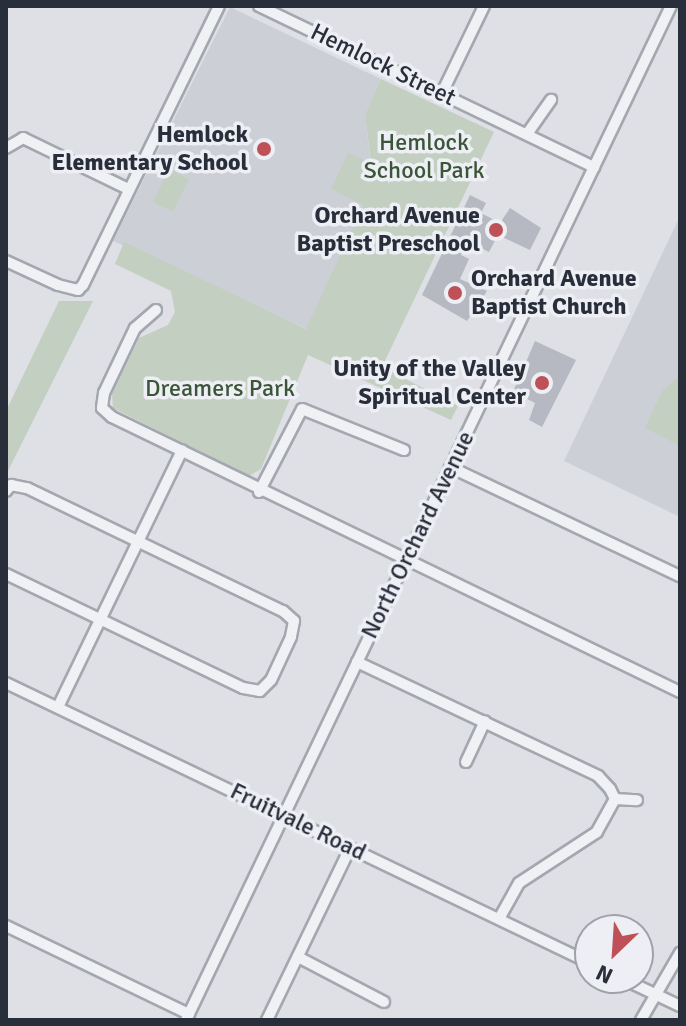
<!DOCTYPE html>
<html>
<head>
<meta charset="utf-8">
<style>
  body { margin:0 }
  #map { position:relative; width:686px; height:1026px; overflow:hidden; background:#dee0e6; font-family:Signika,sans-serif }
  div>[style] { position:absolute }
  .built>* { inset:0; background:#cdcfd7 }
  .green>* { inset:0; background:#c3cfc0 }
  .building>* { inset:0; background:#b6b9c2 }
  .roads { filter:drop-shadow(2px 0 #a4a7af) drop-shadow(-2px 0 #a4a7af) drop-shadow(0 2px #a4a7af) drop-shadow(0 -2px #a4a7af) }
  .minor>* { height:10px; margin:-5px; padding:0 5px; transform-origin:5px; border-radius:5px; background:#f0f1f5 }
  .dots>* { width:22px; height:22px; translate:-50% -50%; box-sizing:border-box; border:4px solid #edeff4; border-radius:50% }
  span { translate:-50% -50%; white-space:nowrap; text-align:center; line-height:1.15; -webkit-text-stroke:7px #edeff4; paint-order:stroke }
  .street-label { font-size:24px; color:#292e3b }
  .poi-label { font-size:24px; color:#292e3b; font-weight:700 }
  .right { translate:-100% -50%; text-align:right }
  .left { translate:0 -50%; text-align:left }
  .park-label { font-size:24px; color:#3b5538 }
  .frame { position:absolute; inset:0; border:8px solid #292e3b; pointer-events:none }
  .north { position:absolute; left:574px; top:914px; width:80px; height:80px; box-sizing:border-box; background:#edeff4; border:2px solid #9fa2aa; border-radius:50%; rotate:205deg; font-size:22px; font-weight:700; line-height:32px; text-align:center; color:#292e3b }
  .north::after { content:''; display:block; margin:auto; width:28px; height:36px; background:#bd5157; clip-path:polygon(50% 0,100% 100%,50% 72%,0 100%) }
</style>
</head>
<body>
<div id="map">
  <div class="built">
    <div style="clip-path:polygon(230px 7px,381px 79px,365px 114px,373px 183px,307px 329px,113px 241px)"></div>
    <div style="clip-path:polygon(680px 216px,680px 517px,564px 461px)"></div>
  </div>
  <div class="green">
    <div style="clip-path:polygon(381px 79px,494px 132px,382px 367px,458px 406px,451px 420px,308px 355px,261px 469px,249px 476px,113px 408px,112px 394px,139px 338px,168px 325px,175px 312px,171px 291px,115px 264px,124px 242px,306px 329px,363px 205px,331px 189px,348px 153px,371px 163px,365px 114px)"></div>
    <div style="clip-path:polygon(169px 169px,189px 179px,173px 212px,153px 202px)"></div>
    <div style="clip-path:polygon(59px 301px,93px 301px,6px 475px,6px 411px)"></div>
    <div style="clip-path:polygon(680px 375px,680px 446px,645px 428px,662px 391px)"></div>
  </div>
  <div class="building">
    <div style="clip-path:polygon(470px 195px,486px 203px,481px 213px,500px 223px,510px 208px,541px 228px,530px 250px,498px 235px,489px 252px,467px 241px,461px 255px,469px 259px,460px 279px,487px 291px,467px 321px,422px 295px)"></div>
    <div style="clip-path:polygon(535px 341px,576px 360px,542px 427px,529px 420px,535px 403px,513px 392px)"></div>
  </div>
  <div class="roads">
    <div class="minor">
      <div style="left:259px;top:6px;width:372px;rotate:25.7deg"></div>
      <div style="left:442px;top:93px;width:97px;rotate:-64.2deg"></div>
      <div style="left:527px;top:134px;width:42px;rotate:-54.8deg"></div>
      <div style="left:6px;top:148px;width:20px;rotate:-30deg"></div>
      <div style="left:23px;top:138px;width:117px;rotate:25.9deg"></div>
      <div style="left:6px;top:261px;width:57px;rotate:24.8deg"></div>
      <div style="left:58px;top:285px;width:21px;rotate:14deg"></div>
      <div style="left:78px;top:290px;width:7px;rotate:-45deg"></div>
      <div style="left:83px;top:285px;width:310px;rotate:-64deg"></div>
      <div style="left:156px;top:310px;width:28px;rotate:139deg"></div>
      <div style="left:135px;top:328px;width:72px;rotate:115.5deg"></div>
      <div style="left:104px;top:393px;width:15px;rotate:98deg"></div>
      <div style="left:102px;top:408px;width:13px;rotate:42deg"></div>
      <div style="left:112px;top:417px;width:631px;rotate:25.83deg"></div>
      <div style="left:450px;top:467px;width:255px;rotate:25.4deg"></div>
      <div style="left:6px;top:491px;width:8px;rotate:-50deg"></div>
      <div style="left:11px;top:485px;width:16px;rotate:11deg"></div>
      <div style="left:27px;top:488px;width:284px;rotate:25.7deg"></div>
      <div style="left:283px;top:611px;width:15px;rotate:42deg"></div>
      <div style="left:294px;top:621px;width:16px;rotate:101deg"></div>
      <div style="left:291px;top:637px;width:47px;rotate:114.9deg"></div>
      <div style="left:271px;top:680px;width:16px;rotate:135deg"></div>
      <div style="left:260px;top:691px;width:17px;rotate:-170deg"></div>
      <div style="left:243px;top:688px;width:263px;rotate:-154.3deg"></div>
      <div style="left:259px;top:492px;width:93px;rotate:-62.6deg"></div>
      <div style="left:302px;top:409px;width:110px;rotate:21.9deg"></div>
      <div style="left:357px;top:662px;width:267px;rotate:25.3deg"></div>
      <div style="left:598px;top:776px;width:18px;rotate:47deg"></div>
      <div style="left:610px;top:789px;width:11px;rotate:63deg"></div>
      <div style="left:615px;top:799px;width:38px;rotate:119deg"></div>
      <div style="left:597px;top:832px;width:93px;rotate:146.8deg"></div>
      <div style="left:519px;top:883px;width:41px;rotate:119.1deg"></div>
      <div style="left:6px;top:683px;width:648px;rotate:25.62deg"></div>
      <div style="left:58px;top:707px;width:285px;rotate:-64.2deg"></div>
      <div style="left:466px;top:762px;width:45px;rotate:-65.1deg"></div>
      <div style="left:615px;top:799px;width:22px;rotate:3deg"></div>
      <div style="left:6px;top:926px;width:203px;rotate:25.7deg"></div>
      <div style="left:298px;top:957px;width:97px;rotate:27.6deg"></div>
      <div style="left:621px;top:978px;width:65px;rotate:25.4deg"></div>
      <div style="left:186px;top:1020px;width:1124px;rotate:-64.44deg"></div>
      <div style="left:267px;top:1020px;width:191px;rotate:-64.2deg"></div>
      <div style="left:641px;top:1020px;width:78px;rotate:-59.8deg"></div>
    </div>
  </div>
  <div class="dots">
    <div style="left:264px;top:149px;background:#bd5157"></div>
    <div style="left:496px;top:230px;background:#bd5157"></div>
    <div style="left:455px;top:293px;background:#bd5157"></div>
    <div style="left:542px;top:383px;background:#bd5157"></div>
  </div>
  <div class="street-label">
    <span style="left:383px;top:65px;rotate:26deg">Hemlock Street</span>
    <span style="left:418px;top:535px;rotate:-64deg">North Orchard Avenue</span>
    <span style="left:298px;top:822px;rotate:26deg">Fruitvale Road</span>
  </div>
  <div class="poi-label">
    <span class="right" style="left:248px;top:149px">Hemlock<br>Elementary School</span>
    <span class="right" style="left:480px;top:230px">Orchard Avenue<br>Baptist Preschool</span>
    <span class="left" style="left:471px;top:293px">Orchard Avenue<br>Baptist Church</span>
    <span class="right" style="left:526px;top:383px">Unity of the Valley<br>Spiritual Center</span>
  </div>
  <div class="park-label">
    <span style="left:424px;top:157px">Hemlock<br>School Park</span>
    <span style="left:220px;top:389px">Dreamers Park</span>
  </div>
  <div class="frame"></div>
  <div class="north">N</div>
</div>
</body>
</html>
